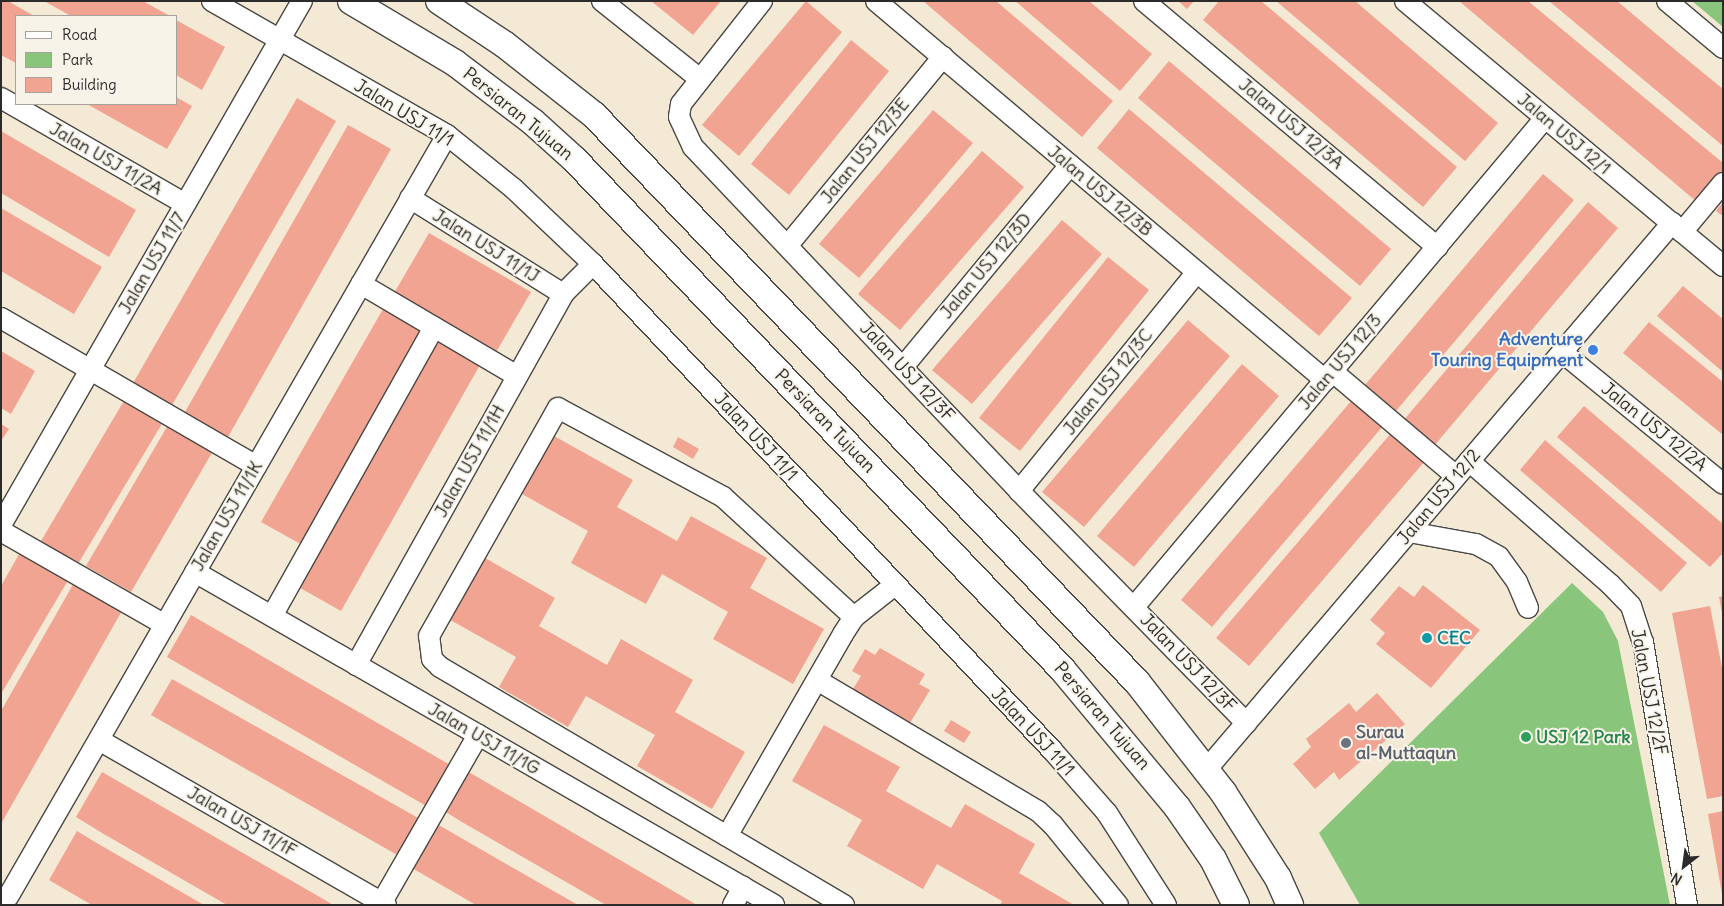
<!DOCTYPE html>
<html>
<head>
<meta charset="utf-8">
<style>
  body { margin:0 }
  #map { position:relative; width:1724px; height:906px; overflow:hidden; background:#f4e9d4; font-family:Delius,sans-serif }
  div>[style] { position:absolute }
  .green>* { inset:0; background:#89c67c }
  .building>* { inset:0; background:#f2a493 }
  .roads { filter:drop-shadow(1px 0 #494844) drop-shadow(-1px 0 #494844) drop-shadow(0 1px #494844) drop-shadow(0 -1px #494844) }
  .minor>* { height:20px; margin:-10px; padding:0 10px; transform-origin:10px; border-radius:10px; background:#fff }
  .major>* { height:26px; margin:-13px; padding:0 13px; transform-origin:13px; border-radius:13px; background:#fff }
  .dots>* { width:14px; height:14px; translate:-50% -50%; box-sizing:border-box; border:2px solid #f7f3e8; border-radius:50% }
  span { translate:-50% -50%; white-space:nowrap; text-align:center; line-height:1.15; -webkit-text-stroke:4px #f7f3e8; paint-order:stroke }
  .street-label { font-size:18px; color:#2b2b2b }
  .shop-label { font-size:18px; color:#366cbe; font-weight:700 }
  .right { translate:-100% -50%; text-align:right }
  .culture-label { font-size:18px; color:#0d838f; font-weight:700 }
  .left { translate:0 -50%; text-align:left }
  .worship-label { font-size:18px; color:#5b616d; font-weight:700 }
  .leisure-label { font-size:18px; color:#27864d; font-weight:700 }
  .frame { position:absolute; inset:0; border:2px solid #2b2b2b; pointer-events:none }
  .legend { position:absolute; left:15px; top:15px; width:162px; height:90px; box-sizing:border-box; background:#f7f3e8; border:1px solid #a5a39c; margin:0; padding:6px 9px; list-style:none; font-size:15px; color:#2b2b2b }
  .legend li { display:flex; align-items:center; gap:10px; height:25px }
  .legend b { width:25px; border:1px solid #a5a39c }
  .north { position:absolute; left:1659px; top:841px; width:50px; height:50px; -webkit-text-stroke:4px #f7f3e8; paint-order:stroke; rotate:210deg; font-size:14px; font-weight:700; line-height:20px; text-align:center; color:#2b2b2b }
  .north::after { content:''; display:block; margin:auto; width:18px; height:22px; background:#2b2b2b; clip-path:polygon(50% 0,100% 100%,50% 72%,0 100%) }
</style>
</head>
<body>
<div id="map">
  <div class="green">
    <div style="clip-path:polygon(1692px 1px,1723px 1px,1723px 27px)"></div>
    <div style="clip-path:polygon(1572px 583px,1603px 612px,1618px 641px,1670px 905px,1360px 905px,1319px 833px)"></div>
  </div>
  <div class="building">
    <div style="clip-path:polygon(1px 1px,8px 1px,34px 16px,16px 16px,16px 63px,1px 55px)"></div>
    <div style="clip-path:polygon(44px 1px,143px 1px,170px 16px,71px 16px)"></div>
    <div style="clip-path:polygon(651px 1px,721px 1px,693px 35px)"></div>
    <div style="clip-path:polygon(806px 1px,842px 32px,739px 156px,702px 125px)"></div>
    <div style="clip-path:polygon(923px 1px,996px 1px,1113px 101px,1082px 137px)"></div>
    <div style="clip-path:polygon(1015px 1px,1089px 1px,1152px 54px,1120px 91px)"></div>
    <div style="clip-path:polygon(1178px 1px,1194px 1px,1187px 9px)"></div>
    <div style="clip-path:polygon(1219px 1px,1261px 1px,1457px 167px,1423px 207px,1203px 20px)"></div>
    <div style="clip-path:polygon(1276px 1px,1355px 1px,1498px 123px,1465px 161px)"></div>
    <div style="clip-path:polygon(1459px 1px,1528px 1px,1723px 163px,1723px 171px,1697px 202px)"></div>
    <div style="clip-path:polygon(1549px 1px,1617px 1px,1679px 53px,1723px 89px,1723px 146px)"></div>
    <div style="clip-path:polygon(176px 20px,225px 47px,202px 90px,176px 75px)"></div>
    <div style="clip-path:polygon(851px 40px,889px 71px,789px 195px,751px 164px)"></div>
    <div style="clip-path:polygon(1169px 61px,1391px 249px,1360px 286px,1138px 98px)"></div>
    <div style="clip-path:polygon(176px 97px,192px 106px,167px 149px,87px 104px,176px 104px)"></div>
    <div style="clip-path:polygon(297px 98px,336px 121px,171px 407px,132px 385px)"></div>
    <div style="clip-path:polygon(1129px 109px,1352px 298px,1319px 336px,1097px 148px)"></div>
    <div style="clip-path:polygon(933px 110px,973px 143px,859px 278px,819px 244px)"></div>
    <div style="clip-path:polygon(348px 125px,391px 149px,228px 437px,185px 412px)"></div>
    <div style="clip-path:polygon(1px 131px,136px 210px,109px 257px,1px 193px)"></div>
    <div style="clip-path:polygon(982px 151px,1024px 187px,900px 330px,858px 294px)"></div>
    <div style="clip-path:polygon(1543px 174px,1574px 200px,1396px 411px,1365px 385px)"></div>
    <div style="clip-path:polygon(1588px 202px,1618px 228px,1434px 446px,1403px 421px)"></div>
    <div style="clip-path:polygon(1723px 202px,1723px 216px,1716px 211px)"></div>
    <div style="clip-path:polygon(1px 208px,102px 267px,74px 314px,1px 271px)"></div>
    <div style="clip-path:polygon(1062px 220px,1102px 254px,972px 404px,932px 370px)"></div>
    <div style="clip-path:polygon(429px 233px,531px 292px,495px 354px,393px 295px)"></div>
    <div style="clip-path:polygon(1108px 257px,1149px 290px,1020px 451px,979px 418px)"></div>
    <div style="clip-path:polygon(1683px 286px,1723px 319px,1723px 372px,1657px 316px)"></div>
    <div style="clip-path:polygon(383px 309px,427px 334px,306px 547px,261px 522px)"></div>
    <div style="clip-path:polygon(1188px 320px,1230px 356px,1084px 527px,1042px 492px)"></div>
    <div style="clip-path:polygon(1649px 322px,1723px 382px,1723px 435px,1623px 353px)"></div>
    <div style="clip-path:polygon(432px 336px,481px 363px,341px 611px,293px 584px)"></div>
    <div style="clip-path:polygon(1px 351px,35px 371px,11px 414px,1px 408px)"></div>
    <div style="clip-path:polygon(1242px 364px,1279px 396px,1134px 567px,1097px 536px)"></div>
    <div style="clip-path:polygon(125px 399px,163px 422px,78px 564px,41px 541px)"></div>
    <div style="clip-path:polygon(1352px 400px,1383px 426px,1212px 627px,1181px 600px)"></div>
    <div style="clip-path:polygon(1584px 406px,1723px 524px,1723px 553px,1710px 567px,1557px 437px)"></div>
    <div style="clip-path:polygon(1px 424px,9px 429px,1px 441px)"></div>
    <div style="clip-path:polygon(168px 425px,213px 451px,131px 592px,86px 566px)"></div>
    <div style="clip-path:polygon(1392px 432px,1425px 461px,1249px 666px,1216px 638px)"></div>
    <div style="clip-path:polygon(554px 436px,633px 480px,617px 507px,677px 541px,691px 516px,767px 558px,750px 588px,824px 629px,793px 684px,713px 639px,728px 612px,662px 574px,646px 604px,571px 563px,588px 531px,522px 494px)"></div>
    <div style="clip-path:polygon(678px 437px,699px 449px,693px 459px,673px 447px)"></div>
    <div style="clip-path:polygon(1545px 440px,1687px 563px,1661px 592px,1520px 470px)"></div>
    <div style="clip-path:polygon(22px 549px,70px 577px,1px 694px,1px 586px)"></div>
    <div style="clip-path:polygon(480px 555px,555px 598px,539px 626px,607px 665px,621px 639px,693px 680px,675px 712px,745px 752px,712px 809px,637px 766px,655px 735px,586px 696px,568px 727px,499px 687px,516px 657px,445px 617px)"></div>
    <div style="clip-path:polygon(75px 581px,123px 609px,1px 824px,1px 711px)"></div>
    <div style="clip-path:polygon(1423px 585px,1480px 630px,1431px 688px,1376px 644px,1385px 633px,1370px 620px,1399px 586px,1414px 597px)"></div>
    <div style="clip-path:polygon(1723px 596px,1723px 612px,1722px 613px,1719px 597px)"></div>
    <div style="clip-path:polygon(1710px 606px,1723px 673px,1723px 796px,1707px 799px,1672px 613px)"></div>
    <div style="clip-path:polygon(191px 615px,452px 766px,428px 807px,167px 657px)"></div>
    <div style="clip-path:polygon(880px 648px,925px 674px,919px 684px,930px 690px,910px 723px,853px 689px,861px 676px,852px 671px,865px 649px,875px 655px)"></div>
    <div style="clip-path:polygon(172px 679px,420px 819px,399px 856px,151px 715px)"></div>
    <div style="clip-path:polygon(1377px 693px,1405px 724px,1339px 780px,1334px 772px,1315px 789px,1293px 764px,1311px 747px,1306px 739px,1349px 703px,1356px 712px)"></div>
    <div style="clip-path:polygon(951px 720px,971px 732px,964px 743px,944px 731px)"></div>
    <div style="clip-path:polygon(824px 725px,900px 767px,886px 791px,951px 828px,965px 804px,1035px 844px,1019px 873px,1074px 905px,1000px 905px,1002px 901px,937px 864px,923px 889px,847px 846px,862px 820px,792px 781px)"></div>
    <div style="clip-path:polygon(467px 771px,680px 895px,697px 905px,606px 905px,462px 822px,444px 811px)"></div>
    <div style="clip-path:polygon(102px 772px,325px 900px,333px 905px,227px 905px,102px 833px,76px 817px)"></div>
    <div style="clip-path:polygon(1723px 811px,1723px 894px,1722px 894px,1708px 814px)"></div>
    <div style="clip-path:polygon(437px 824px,508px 865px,578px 905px,476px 905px,412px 868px)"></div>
    <div style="clip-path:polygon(77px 831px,95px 842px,204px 905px,92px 905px,66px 890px,49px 880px)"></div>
  </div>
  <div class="roads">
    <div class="minor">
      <div style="left:212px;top:1px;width:271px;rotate:29.7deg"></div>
      <div style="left:447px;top:135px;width:85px;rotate:38.8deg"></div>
      <div style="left:513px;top:188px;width:110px;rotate:43.5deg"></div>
      <div style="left:593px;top:264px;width:668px;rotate:46.64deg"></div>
      <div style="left:1052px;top:750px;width:84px;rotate:48.9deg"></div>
      <div style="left:1107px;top:813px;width:109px;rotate:57.3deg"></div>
      <div style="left:602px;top:1px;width:125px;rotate:38.5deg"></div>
      <div style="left:762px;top:1px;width:131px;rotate:128.2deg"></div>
      <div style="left:681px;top:104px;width:13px;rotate:99deg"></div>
      <div style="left:679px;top:117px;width:33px;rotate:65deg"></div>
      <div style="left:693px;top:147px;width:474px;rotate:46.5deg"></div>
      <div style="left:1019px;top:491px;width:325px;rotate:45.6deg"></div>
      <div style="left:876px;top:1px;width:588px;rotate:40.17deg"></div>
      <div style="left:1144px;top:1px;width:383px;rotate:40deg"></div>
      <div style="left:1405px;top:1px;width:414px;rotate:39.8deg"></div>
      <div style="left:1667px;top:1px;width:73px;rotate:40deg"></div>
      <div style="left:1px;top:98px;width:212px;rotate:29.9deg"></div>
      <div style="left:410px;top:198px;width:181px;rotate:32.1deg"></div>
      <div style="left:1682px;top:232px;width:64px;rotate:-50.1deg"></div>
      <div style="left:788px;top:245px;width:244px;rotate:-50.5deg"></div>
      <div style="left:361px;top:284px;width:181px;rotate:30.5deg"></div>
      <div style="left:1px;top:318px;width:295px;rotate:30.1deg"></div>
      <div style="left:1562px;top:352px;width:208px;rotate:39.3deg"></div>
      <div style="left:903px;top:367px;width:262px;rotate:-50.4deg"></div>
      <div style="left:1332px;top:371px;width:162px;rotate:40.3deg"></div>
      <div style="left:1469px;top:461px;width:187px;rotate:41.1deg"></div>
      <div style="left:1610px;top:584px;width:30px;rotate:46deg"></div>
      <div style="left:1631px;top:606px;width:38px;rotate:72deg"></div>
      <div style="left:1643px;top:642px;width:267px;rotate:80.5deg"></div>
      <div style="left:1019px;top:491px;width:282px;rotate:-50.9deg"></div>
      <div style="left:1px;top:525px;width:604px;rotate:-60.13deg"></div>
      <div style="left:1px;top:531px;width:189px;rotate:29.8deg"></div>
      <div style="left:1409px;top:532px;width:68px;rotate:10.2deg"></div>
      <div style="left:1476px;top:544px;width:26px;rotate:29deg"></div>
      <div style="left:1499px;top:557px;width:31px;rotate:54deg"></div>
      <div style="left:1517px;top:582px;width:28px;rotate:67deg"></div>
      <div style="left:195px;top:572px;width:668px;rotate:29.9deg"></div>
      <div style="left:1134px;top:607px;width:639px;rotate:-49.95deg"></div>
      <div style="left:272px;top:616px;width:331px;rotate:-60.7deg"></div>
      <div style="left:356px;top:665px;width:425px;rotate:-60.8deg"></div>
      <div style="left:563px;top:294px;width:42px;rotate:-45deg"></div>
      <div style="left:817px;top:680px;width:257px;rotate:30.7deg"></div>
      <div style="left:1038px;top:811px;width:21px;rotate:43deg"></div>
      <div style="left:1053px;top:825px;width:103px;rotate:50.9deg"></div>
      <div style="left:99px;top:740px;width:331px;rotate:29.9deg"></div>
      <div style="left:1206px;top:770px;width:719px;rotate:-49.57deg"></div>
      <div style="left:727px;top:836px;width:233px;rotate:-60.1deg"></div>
      <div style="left:843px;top:634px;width:20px;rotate:-57deg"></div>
      <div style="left:854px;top:617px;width:52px;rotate:-38deg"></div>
      <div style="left:8px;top:897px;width:879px;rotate:-60.05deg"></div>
      <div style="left:382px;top:902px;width:193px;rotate:-60.1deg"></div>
      <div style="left:733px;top:905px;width:21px;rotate:-61deg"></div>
      <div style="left:844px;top:905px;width:469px;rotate:-149.5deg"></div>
      <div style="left:440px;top:667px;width:11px;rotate:-135deg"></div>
      <div style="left:432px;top:659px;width:23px;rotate:-97deg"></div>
      <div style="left:429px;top:636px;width:262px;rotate:-60.5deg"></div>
      <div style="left:558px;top:408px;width:187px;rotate:28.3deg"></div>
      <div style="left:723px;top:497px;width:178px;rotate:42.5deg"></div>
    </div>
    <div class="major">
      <div style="left:351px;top:1px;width:121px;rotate:30.8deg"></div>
      <div style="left:455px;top:63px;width:98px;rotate:37.1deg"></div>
      <div style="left:533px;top:122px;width:55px;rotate:42.1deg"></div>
      <div style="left:574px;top:159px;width:706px;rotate:46.26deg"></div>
      <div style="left:1062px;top:669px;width:180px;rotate:50.2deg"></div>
      <div style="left:1177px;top:807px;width:63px;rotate:55.3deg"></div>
      <div style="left:1213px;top:859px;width:51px;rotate:63.4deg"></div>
      <div style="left:439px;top:1px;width:78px;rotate:33.5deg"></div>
      <div style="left:504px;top:44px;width:115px;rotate:38.3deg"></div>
      <div style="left:594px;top:115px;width:785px;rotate:46.24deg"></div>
      <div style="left:1137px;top:682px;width:140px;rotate:52deg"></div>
      <div style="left:1223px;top:792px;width:102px;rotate:57.4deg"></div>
      <div style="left:1278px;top:878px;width:30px;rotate:66deg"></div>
    </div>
  </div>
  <div class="dots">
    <div style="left:1593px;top:350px;background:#3f7fe0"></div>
    <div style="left:1427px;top:638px;background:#0f9aa8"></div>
    <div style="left:1526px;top:737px;background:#2e9e5b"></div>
    <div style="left:1346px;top:743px;background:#6b7280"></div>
  </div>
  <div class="street-label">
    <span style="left:404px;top:113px;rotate:31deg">Jalan USJ 11/1</span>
    <span style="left:518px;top:114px;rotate:39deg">Persiaran Tujuan</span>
    <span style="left:1291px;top:124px;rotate:40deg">Jalan USJ 12/3A</span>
    <span style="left:1564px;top:134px;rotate:40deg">Jalan USJ 12/1</span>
    <span style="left:865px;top:151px;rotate:-51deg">Jalan USJ 12/3E</span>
    <span style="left:106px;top:159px;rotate:30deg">Jalan USJ 11/2A</span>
    <span style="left:1100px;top:191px;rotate:40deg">Jalan USJ 12/3B</span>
    <span style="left:486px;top:246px;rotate:32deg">Jalan USJ 11/1J</span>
    <span style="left:152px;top:263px;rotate:-60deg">Jalan USJ 11/7</span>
    <span style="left:986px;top:266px;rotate:-50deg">Jalan USJ 12/3D</span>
    <span style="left:1340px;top:362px;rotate:-50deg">Jalan USJ 12/3</span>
    <span style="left:907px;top:372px;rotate:47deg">Jalan USJ 12/3F</span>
    <span style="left:1108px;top:382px;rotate:-51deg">Jalan USJ 12/3C</span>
    <span style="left:825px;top:421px;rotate:46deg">Persiaran Tujuan</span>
    <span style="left:1654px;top:427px;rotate:39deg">Jalan USJ 12/2A</span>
    <span style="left:756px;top:437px;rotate:47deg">Jalan USJ 11/1</span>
    <span style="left:470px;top:461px;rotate:-61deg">Jalan USJ 11/1H</span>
    <span style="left:1439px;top:497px;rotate:-50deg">Jalan USJ 12/2</span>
    <span style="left:227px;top:516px;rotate:-60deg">Jalan USJ 11/1K</span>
    <span style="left:1188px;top:663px;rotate:46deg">Jalan USJ 12/3F</span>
    <span style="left:1649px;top:692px;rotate:79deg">Jalan USJ 12/2F</span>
    <span style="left:1102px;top:716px;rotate:49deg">Persiaran Tujuan</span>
    <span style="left:1033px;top:732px;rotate:47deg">Jalan USJ 11/1</span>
    <span style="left:484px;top:739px;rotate:30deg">Jalan USJ 11/1G</span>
    <span style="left:242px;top:822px;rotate:30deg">Jalan USJ 11/1F</span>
  </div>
  <div class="shop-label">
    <span class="right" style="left:1583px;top:350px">Adventure<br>Touring Equipment</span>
  </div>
  <div class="culture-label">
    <span class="left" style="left:1437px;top:638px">CEC</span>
  </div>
  <div class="worship-label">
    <span class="left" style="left:1356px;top:743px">Surau<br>al-Muttaqun</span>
  </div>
  <div class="leisure-label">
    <span class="left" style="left:1536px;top:737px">USJ 12 Park</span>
  </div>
  <div class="frame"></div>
  <ul class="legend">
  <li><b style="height:6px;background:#fff"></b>Road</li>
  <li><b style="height:14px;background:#89c67c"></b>Park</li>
  <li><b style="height:14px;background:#f2a493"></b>Building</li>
  </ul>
  <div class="north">N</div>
</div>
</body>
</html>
